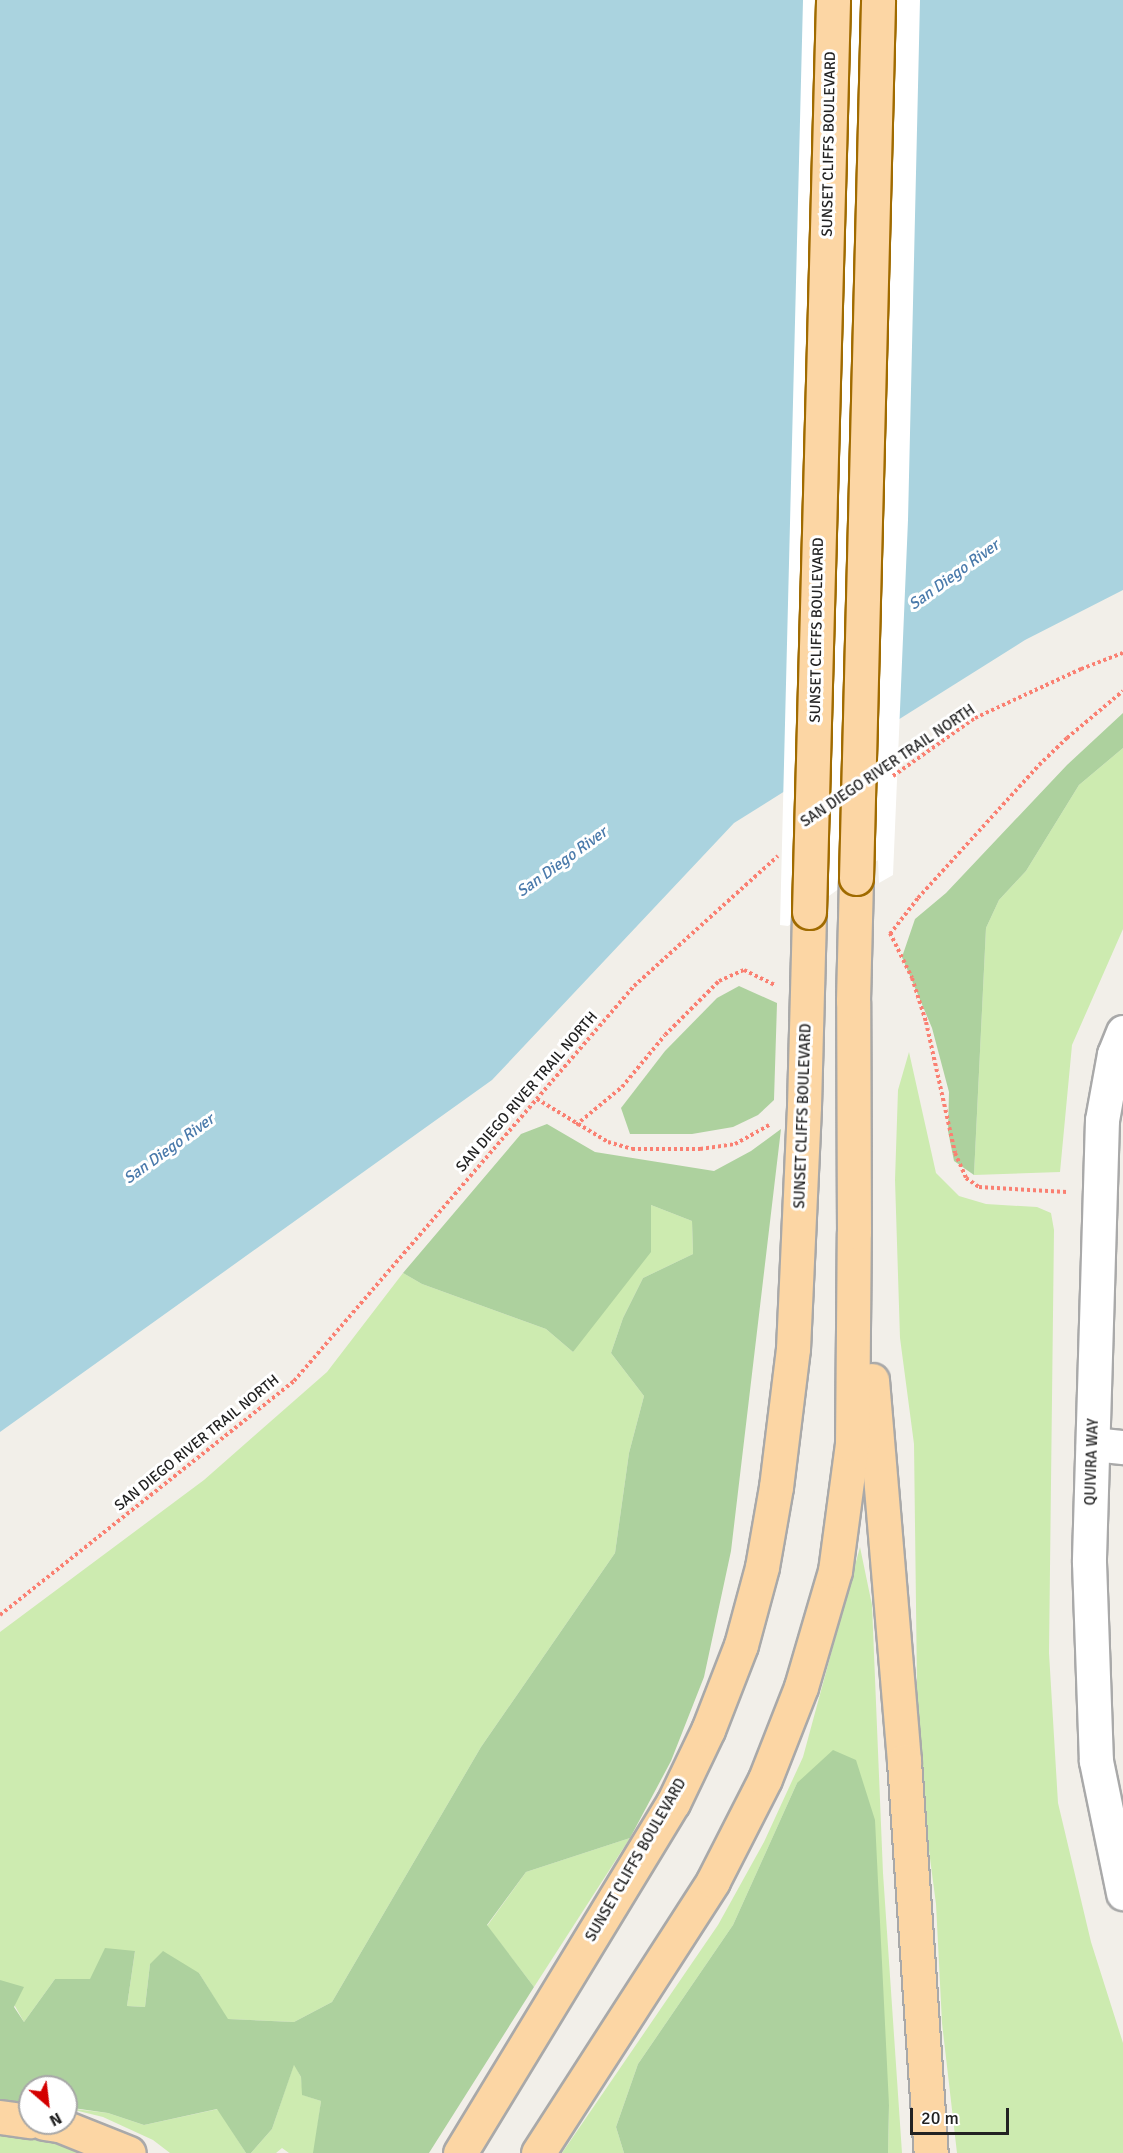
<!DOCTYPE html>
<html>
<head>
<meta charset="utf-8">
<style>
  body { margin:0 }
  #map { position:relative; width:1123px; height:2153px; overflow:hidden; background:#f2efe9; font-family:Signika,sans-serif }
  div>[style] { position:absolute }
  .grass>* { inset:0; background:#cdebb0 }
  .forest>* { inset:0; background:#add19e }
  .water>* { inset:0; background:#aad3df }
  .pier>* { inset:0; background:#fff }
  .path>* { height:4px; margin-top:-2px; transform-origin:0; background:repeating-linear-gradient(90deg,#fa8072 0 3px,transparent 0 6px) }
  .roads { filter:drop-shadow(2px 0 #a9a9a9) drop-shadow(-2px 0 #a9a9a9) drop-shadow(0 2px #a9a9a9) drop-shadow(0 -2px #a9a9a9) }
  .minor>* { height:33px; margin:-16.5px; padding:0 16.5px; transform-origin:16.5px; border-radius:16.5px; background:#fff }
  .major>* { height:33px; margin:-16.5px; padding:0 16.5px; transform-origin:16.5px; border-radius:16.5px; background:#fcd6a4 }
  .bridges { filter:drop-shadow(2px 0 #a06b00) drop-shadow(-2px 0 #a06b00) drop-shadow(0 2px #a06b00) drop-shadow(0 -2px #a06b00) }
  .major-bridge>* { height:33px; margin:-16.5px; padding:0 16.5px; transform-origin:16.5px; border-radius:16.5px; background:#fcd6a4 }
  span { translate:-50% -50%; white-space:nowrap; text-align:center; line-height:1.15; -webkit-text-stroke:6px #fff; paint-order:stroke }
  .street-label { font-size:15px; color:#222 }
  .water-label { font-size:16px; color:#4a7aab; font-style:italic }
  .north { position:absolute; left:18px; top:2075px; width:60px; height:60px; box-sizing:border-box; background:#fff; border:2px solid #a7a7a7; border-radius:50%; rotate:152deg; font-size:16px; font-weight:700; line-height:24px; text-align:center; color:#222 }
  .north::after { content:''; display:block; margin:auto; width:21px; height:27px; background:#d40000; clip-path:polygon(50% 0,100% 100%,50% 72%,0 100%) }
  .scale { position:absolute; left:910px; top:2108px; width:99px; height:27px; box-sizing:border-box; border:3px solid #222; border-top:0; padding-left:8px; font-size:18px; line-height:21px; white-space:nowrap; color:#222; -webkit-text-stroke:4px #fff; paint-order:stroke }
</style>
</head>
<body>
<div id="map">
  <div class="grass">
    <div style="clip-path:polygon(1123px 748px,1123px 929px,1072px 1045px,1060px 1172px,974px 1175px,986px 928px,999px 900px,1026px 871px,1079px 785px)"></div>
    <div style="clip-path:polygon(909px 1052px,936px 1173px,959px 1196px,986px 1204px,1037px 1207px,1051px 1213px,1054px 1230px,1049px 1653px,1058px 1803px,1091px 1942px,1123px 2043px,1123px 2153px,957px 2153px,942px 2023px,936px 1904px,918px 1767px,914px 1444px,900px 1338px,895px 1180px,898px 1090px)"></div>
    <div style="clip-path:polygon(651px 1205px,692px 1221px,693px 1254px,643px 1278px,623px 1318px,611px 1353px,644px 1396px,629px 1453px,615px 1553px,481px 1747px,332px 2002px,294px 2022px,227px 2019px,199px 1973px,150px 1964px,145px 2007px,127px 2006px,135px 1951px,90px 1980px,55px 1979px,24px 2022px,0 1980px,0 1632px,204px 1480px,327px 1372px,403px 1273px,422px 1284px,546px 1329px,573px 1352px)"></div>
    <div style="clip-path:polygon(860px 1547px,872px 1605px,883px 1873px,902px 2153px,888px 2153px,889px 2105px,797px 1783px,733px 1925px,638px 2064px,616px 2127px,624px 2153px,562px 2153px,718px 1925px,764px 1842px,803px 1757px)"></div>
    <div style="clip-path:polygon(630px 1838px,534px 1987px,487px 1926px,526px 1872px)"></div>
    <div style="clip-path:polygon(294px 2064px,301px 2077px,303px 2095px,321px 2101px,314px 2153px,289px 2153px,282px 2148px,276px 2153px,251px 2153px,272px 2129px)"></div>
    <div style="clip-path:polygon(66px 2108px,108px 2113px,144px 2125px,218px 2109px,246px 2153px,170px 2153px,153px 2140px,103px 2117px)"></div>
    <div style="clip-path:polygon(0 2135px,67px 2144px,90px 2153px,0 2153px)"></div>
  </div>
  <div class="forest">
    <div style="clip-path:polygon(1123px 713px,1123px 748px,1079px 785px,1026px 871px,999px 900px,986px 928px,974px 1175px,954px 1161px,948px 1131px,949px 1092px,932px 1028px,902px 957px,915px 919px,946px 893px,1067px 765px)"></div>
    <div style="clip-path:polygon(739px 986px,777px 1003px,774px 1100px,758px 1115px,733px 1127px,692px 1134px,630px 1134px,621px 1108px,665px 1051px,717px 998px)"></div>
    <div style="clip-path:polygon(547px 1124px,595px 1152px,714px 1171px,751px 1151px,781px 1129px,731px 1551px,704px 1677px,671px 1761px,630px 1838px,526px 1872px,487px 1925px,534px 1987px,429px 2153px,313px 2153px,321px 2101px,302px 2095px,301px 2077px,294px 2065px,272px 2129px,251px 2153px,246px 2153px,217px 2109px,144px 2125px,108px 2113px,66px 2107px,66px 2087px,30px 2087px,30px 2103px,0 2099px,0 1980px,24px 1987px,14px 2007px,24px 2022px,55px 1979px,90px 1979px,105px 1948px,135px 1951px,127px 2006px,145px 2007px,150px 1964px,163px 1951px,199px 1973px,228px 2019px,294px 2022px,332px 2002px,481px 1747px,615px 1553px,629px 1453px,644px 1396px,611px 1353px,623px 1318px,643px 1278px,693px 1254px,692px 1221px,651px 1205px,651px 1252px,573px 1352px,546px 1329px,422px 1284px,403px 1273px,521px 1134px)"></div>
    <div style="clip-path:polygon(833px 1750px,856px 1760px,875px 1820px,889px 2105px,888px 2153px,624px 2153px,616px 2127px,638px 2064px,733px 1925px,797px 1783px)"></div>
  </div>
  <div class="water">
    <div style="clip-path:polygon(0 0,1123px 0,1123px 590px,1025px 640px,734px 823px,492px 1080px,0 1432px)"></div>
  </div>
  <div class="pier">
    <div style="clip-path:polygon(803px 0,920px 0,908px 520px,893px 875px,879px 883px,878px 860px,788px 926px,780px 925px)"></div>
  </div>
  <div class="path">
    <div style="left:893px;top:776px;width:100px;rotate:-35.3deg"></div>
    <div style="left:975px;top:718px;width:117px;rotate:-24.8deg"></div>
    <div style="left:1081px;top:669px;width:45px;rotate:-20.9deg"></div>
    <div style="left:890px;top:933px;width:50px;rotate:63.9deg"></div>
    <div style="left:912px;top:978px;width:46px;rotate:72.3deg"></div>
    <div style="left:926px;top:1022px;width:134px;rotate:77.5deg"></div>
    <div style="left:955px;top:1153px;width:27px;rotate:66deg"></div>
    <div style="left:966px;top:1178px;width:16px;rotate:35deg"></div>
    <div style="left:979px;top:1187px;width:88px;rotate:3.3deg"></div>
    <div style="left:890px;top:934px;width:46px;rotate:-52.1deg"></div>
    <div style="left:918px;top:898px;width:180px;rotate:-47.7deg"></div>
    <div style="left:1039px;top:765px;width:39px;rotate:-44deg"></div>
    <div style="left:1067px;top:738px;width:73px;rotate:-40deg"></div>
    <div style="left:537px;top:1099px;width:83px;rotate:31.2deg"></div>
    <div style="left:608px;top:1142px;width:25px;rotate:16deg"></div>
    <div style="left:632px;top:1149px;width:68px"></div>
    <div style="left:700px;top:1149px;width:35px;rotate:-8deg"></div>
    <div style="left:735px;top:1144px;width:39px;rotate:-29deg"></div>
    <div style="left:576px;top:1125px;width:60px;rotate:-39.6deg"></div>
    <div style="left:622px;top:1087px;width:67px;rotate:-50.4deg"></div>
    <div style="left:665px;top:1035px;width:76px;rotate:-45deg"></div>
    <div style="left:719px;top:981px;width:27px;rotate:-24deg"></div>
    <div style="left:744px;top:970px;width:34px;rotate:26deg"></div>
    <div style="left:0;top:1615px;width:376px;rotate:-38.5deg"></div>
    <div style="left:294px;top:1381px;width:521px;rotate:-49.28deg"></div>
    <div style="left:634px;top:986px;width:194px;rotate:-42.1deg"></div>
  </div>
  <div class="roads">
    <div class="minor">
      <div style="left:1123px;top:1032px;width:24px;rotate:112deg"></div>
      <div style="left:1114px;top:1054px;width:67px;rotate:100.3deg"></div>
      <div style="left:1102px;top:1120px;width:442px;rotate:91.7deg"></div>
      <div style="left:1089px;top:1562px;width:199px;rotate:88deg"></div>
      <div style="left:1096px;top:1761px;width:135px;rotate:78.4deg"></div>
      <div style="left:1093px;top:1444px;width:30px;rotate:6deg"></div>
    </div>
    <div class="major">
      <div style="left:872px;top:1380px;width:382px;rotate:85.2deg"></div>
      <div style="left:904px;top:1761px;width:393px;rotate:86.1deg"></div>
      <div style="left:0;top:2117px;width:30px;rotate:8deg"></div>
      <div style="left:44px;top:2123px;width:15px;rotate:8deg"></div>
      <div style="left:59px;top:2125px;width:75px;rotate:21.8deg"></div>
      <div style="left:460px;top:2153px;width:410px;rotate:-58.7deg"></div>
      <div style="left:673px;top:1803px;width:81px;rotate:-64.4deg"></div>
      <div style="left:708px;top:1730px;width:91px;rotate:-68.8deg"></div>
      <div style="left:741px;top:1645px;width:81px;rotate:-74.9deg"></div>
      <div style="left:762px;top:1567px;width:81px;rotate:-80.1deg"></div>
      <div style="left:776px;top:1487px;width:139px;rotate:-83deg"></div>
      <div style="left:793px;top:1349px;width:243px;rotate:-87.4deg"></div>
      <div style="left:804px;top:1106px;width:194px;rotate:-88.5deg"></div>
      <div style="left:538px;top:2153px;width:323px;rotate:-57.2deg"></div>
      <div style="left:713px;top:1881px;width:114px;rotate:-63deg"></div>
      <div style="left:765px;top:1779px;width:99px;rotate:-68.6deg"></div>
      <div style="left:801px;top:1687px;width:121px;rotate:-73.7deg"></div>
      <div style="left:835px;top:1571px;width:128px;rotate:-82.4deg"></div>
      <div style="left:852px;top:1444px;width:212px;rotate:-89.5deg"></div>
      <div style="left:854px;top:1232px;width:231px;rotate:-90.2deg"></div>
      <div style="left:853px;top:1001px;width:123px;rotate:-88.6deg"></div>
    </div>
  </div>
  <div class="bridges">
    <div class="major-bridge">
      <div style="left:856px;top:878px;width:878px;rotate:-88.56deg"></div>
      <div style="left:809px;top:912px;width:912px;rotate:-88.49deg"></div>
    </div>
  </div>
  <div class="street-label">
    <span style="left:829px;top:144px;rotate:-89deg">SUNSET CLIFFS BOULEVARD</span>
    <span style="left:817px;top:630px;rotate:-89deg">SUNSET CLIFFS BOULEVARD</span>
    <span style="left:888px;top:766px;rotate:-34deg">SAN DIEGO RIVER TRAIL NORTH</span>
    <span style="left:527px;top:1092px;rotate:-49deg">SAN DIEGO RIVER TRAIL NORTH</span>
    <span style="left:803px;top:1116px;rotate:-88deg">SUNSET CLIFFS BOULEVARD</span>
    <span style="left:197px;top:1443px;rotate:-39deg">SAN DIEGO RIVER TRAIL NORTH</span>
    <span style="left:1092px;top:1462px;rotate:-88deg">QUIVIRA WAY</span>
    <span style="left:636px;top:1860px;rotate:-60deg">SUNSET CLIFFS BOULEVARD</span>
  </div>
  <div class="water-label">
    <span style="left:954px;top:575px;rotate:-36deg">San Diego River</span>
    <span style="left:562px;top:862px;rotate:-36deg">San Diego River</span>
    <span style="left:169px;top:1149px;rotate:-36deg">San Diego River</span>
  </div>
  <div class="north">N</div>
  <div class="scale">20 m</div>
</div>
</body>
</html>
